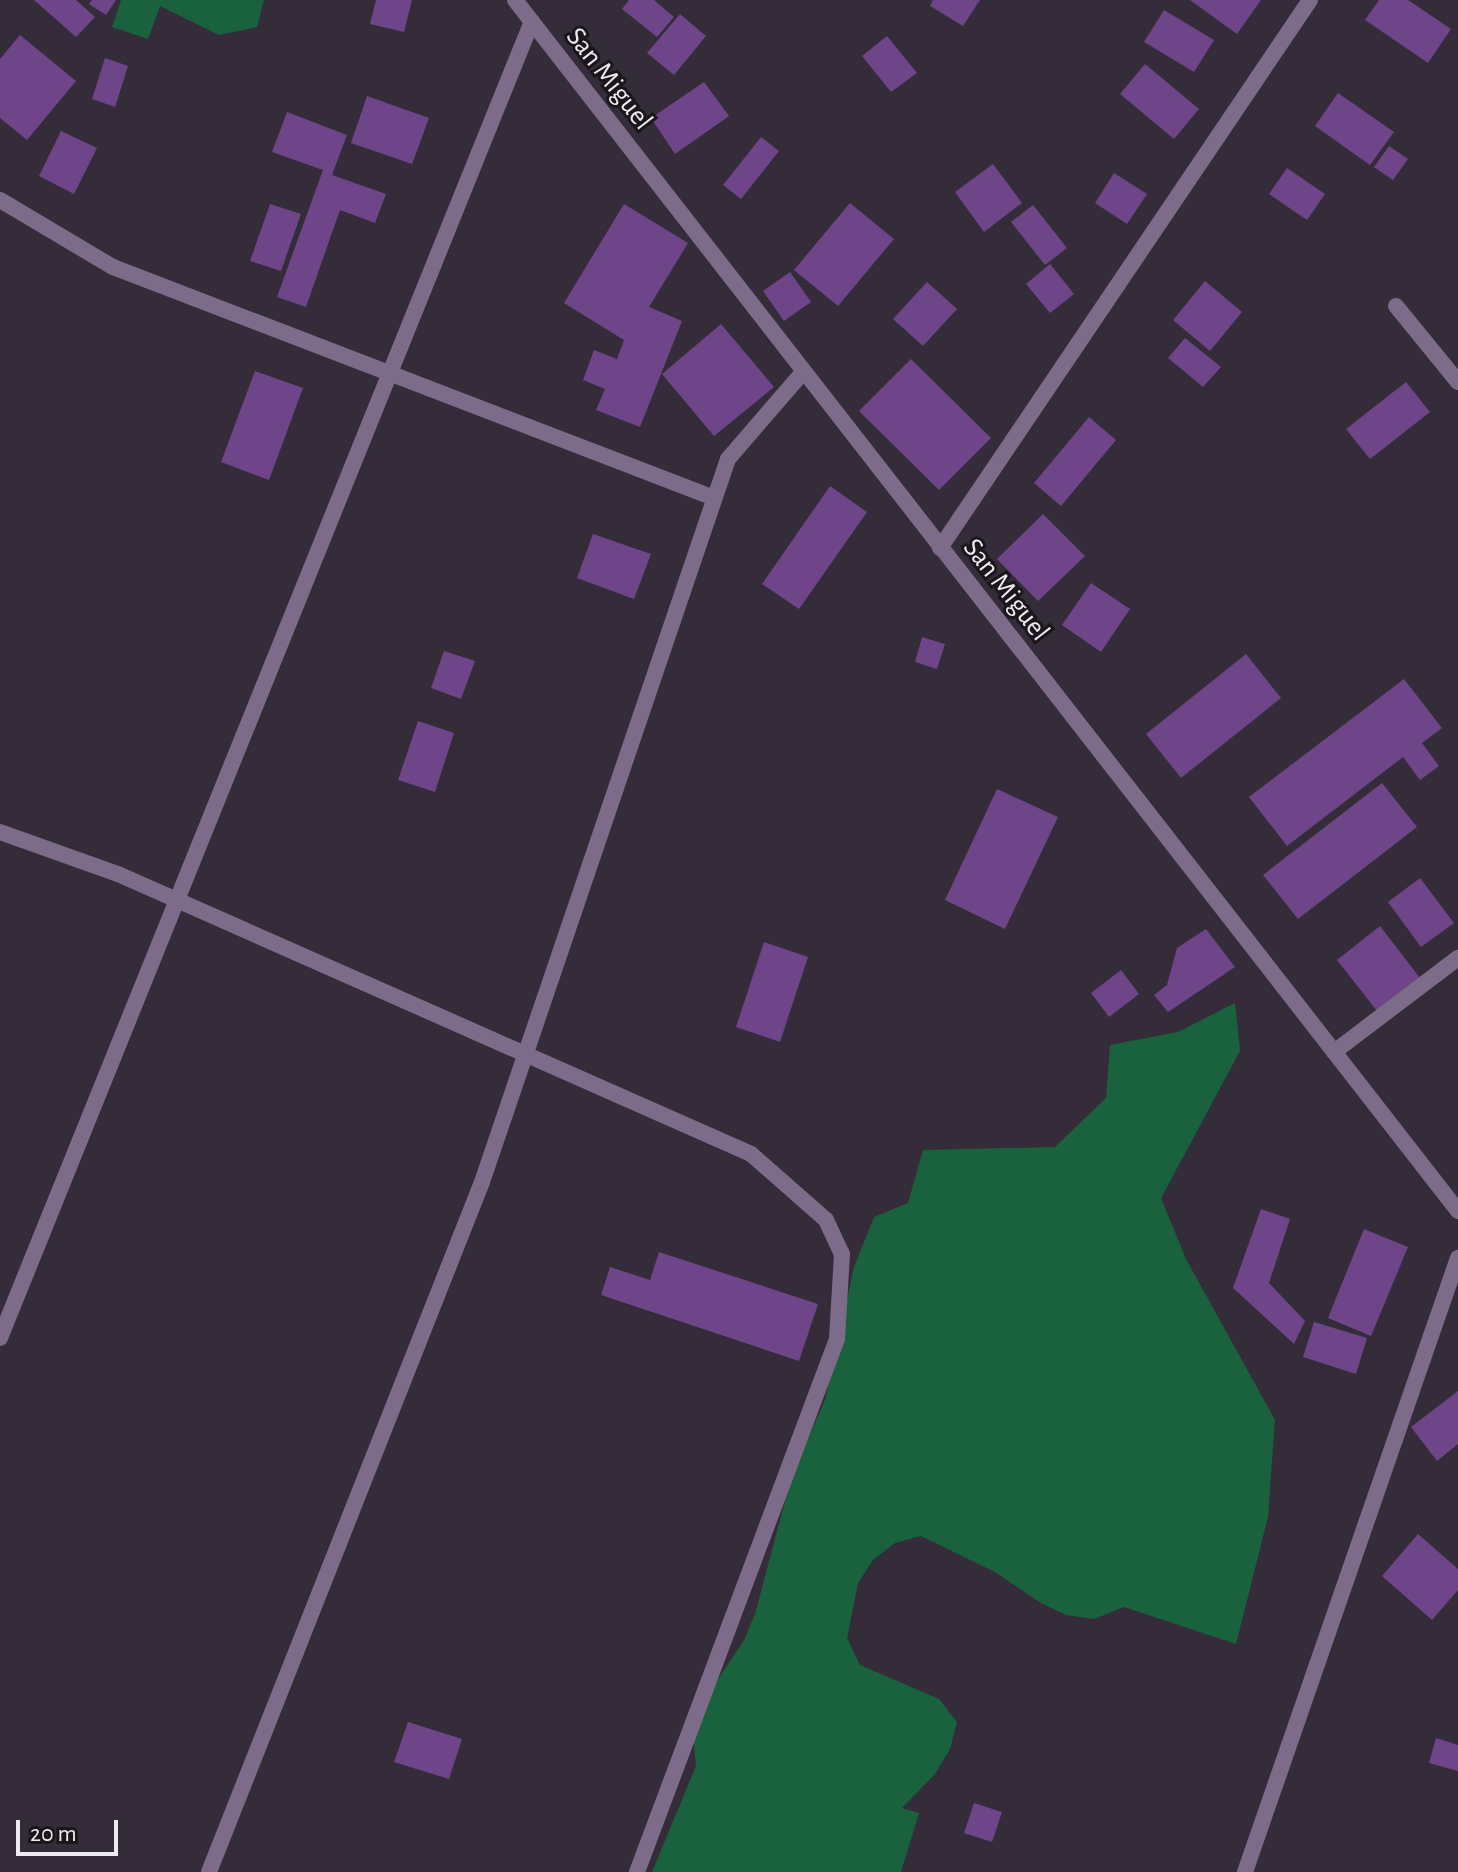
<!DOCTYPE html>
<html>
<head>
<meta charset="utf-8">
<style>
  body { margin:0 }
  #map { position:relative; width:1458px; height:1872px; overflow:hidden; background:#342c39; font-family:"Alegreya Sans",sans-serif }
  div>[style] { position:absolute }
  .green>* { inset:0; background:#1a623d }
  .building>* { inset:0; background:#6f4589 }
  .minor>* { height:16px; margin:-8px; padding:0 8px; transform-origin:8px; border-radius:8px; background:#7d6b8a }
  .tertiary>* { height:16px; margin:-8px; padding:0 8px; transform-origin:8px; border-radius:8px; background:#7d6b8a }
  span { translate:-50% -50%; white-space:nowrap; text-align:center; line-height:1.15; -webkit-text-stroke:6px #1a161c; paint-order:stroke }
  .street-label { font-size:28px; color:#efeaf2 }
  .scale { position:absolute; left:16px; top:1820px; width:102px; height:36px; box-sizing:border-box; border:4px solid #efeaf2; border-top:0; padding-left:10px; font-size:24px; line-height:28px; white-space:nowrap; color:#efeaf2; -webkit-text-stroke:6px #1a161c; paint-order:stroke }
</style>
</head>
<body>
<div id="map">
  <div class="green">
    <div style="clip-path:polygon(121px 0,264px 0,257px 27px,219px 35px,160px 6px,148px 39px,112px 27px)"></div>
    <div style="clip-path:polygon(1235px 1003px,1240px 1051px,1161px 1198px,1186px 1259px,1275px 1420px,1268px 1517px,1236px 1644px,1124px 1607px,1094px 1619px,1066px 1615px,1041px 1603px,995px 1572px,921px 1536px,895px 1543px,873px 1560px,858px 1583px,847px 1638px,860px 1665px,939px 1699px,957px 1722px,950px 1749px,935px 1774px,902px 1808px,919px 1813px,901px 1872px,652px 1872px,696px 1766px,693px 1736px,713px 1687px,744px 1640px,755px 1614px,792px 1475px,825px 1400px,854px 1267px,874px 1217px,908px 1203px,923px 1150px,1055px 1147px,1106px 1098px,1110px 1045px,1178px 1032px)"></div>
  </div>
  <div class="building">
    <div style="clip-path:polygon(34px 0,76px 0,95px 17px,76px 37px)"></div>
    <div style="clip-path:polygon(92px 0,116px 0,106px 15px,89px 4px)"></div>
    <div style="clip-path:polygon(376px 0,412px 0,404px 32px,370px 24px)"></div>
    <div style="clip-path:polygon(629px 0,654px 0,674px 17px,657px 37px,622px 9px)"></div>
    <div style="clip-path:polygon(933px 0,980px 0,963px 26px,930px 6px)"></div>
    <div style="clip-path:polygon(1190px 0,1261px 0,1237px 34px)"></div>
    <div style="clip-path:polygon(1379px 0,1408px 0,1451px 29px,1428px 63px,1365px 20px)"></div>
    <div style="clip-path:polygon(1164px 10px,1214px 40px,1194px 72px,1144px 42px)"></div>
    <div style="clip-path:polygon(680px 14px,706px 36px,674px 75px,647px 53px)"></div>
    <div style="clip-path:polygon(20px 35px,76px 81px,27px 140px,0 118px,0 59px)"></div>
    <div style="clip-path:polygon(887px 36px,917px 73px,891px 92px,862px 56px)"></div>
    <div style="clip-path:polygon(105px 58px,128px 66px,115px 107px,92px 99px)"></div>
    <div style="clip-path:polygon(1145px 64px,1199px 109px,1174px 139px,1120px 94px)"></div>
    <div style="clip-path:polygon(704px 82px,729px 116px,675px 154px,651px 118px)"></div>
    <div style="clip-path:polygon(1338px 93px,1394px 132px,1370px 165px,1315px 126px)"></div>
    <div style="clip-path:polygon(367px 96px,429px 118px,412px 164px,351px 143px)"></div>
    <div style="clip-path:polygon(287px 112px,347px 135px,332px 175px,386px 194px,375px 223px,340px 210px,306px 307px,277px 297px,323px 170px,272px 152px)"></div>
    <div style="clip-path:polygon(61px 131px,97px 148px,74px 194px,39px 176px)"></div>
    <div style="clip-path:polygon(761px 137px,779px 151px,741px 199px,723px 185px)"></div>
    <div style="clip-path:polygon(1389px 146px,1408px 159px,1393px 180px,1374px 167px)"></div>
    <div style="clip-path:polygon(993px 164px,1022px 203px,984px 232px,955px 192px)"></div>
    <div style="clip-path:polygon(1287px 168px,1325px 194px,1307px 220px,1269px 194px)"></div>
    <div style="clip-path:polygon(1114px 173px,1147px 194px,1127px 224px,1095px 203px)"></div>
    <div style="clip-path:polygon(850px 203px,894px 239px,838px 306px,794px 270px)"></div>
    <div style="clip-path:polygon(270px 204px,301px 214px,281px 271px,250px 261px)"></div>
    <div style="clip-path:polygon(624px 204px,688px 243px,649px 307px,682px 321px,640px 427px,596px 410px,605px 389px,583px 380px,594px 350px,617px 359px,624px 340px,564px 303px)"></div>
    <div style="clip-path:polygon(1033px 205px,1067px 248px,1045px 265px,1011px 222px)"></div>
    <div style="clip-path:polygon(1050px 264px,1074px 294px,1050px 313px,1026px 284px)"></div>
    <div style="clip-path:polygon(790px 272px,811px 302px,784px 321px,763px 291px)"></div>
    <div style="clip-path:polygon(1205px 281px,1242px 312px,1210px 351px,1173px 320px)"></div>
    <div style="clip-path:polygon(927px 282px,957px 309px,923px 346px,893px 319px)"></div>
    <div style="clip-path:polygon(721px 324px,774px 387px,714px 436px,662px 374px)"></div>
    <div style="clip-path:polygon(1185px 338px,1221px 367px,1203px 387px,1168px 358px)"></div>
    <div style="clip-path:polygon(911px 359px,991px 438px,939px 490px,859px 411px)"></div>
    <div style="clip-path:polygon(255px 371px,303px 388px,269px 480px,221px 462px)"></div>
    <div style="clip-path:polygon(1406px 382px,1430px 412px,1370px 459px,1346px 429px)"></div>
    <div style="clip-path:polygon(1089px 417px,1116px 440px,1061px 506px,1034px 483px)"></div>
    <div style="clip-path:polygon(830px 486px,867px 512px,799px 609px,762px 584px)"></div>
    <div style="clip-path:polygon(1043px 514px,1085px 556px,1038px 601px,997px 559px)"></div>
    <div style="clip-path:polygon(593px 534px,651px 554px,634px 599px,577px 578px)"></div>
    <div style="clip-path:polygon(1091px 583px,1130px 609px,1101px 652px,1062px 625px)"></div>
    <div style="clip-path:polygon(922px 637px,945px 644px,937px 669px,915px 662px)"></div>
    <div style="clip-path:polygon(444px 651px,475px 661px,461px 699px,431px 688px)"></div>
    <div style="clip-path:polygon(1246px 654px,1281px 698px,1181px 778px,1146px 734px)"></div>
    <div style="clip-path:polygon(1404px 679px,1442px 728px,1422px 743px,1439px 766px,1420px 780px,1403px 757px,1287px 846px,1249px 797px)"></div>
    <div style="clip-path:polygon(418px 721px,454px 733px,435px 792px,398px 780px)"></div>
    <div style="clip-path:polygon(1382px 783px,1417px 827px,1298px 919px,1263px 875px)"></div>
    <div style="clip-path:polygon(997px 789px,1058px 817px,1005px 929px,945px 900px)"></div>
    <div style="clip-path:polygon(1420px 878px,1454px 923px,1421px 947px,1388px 902px)"></div>
    <div style="clip-path:polygon(1380px 926px,1420px 978px,1377px 1011px,1337px 960px)"></div>
    <div style="clip-path:polygon(1206px 929px,1235px 967px,1168px 1012px,1154px 995px,1167px 985px,1177px 948px)"></div>
    <div style="clip-path:polygon(764px 942px,808px 957px,780px 1042px,736px 1027px)"></div>
    <div style="clip-path:polygon(1121px 970px,1139px 994px,1109px 1017px,1091px 993px)"></div>
    <div style="clip-path:polygon(1261px 1209px,1290px 1219px,1269px 1283px,1305px 1321px,1294px 1344px,1233px 1288px)"></div>
    <div style="clip-path:polygon(1364px 1229px,1408px 1247px,1371px 1336px,1328px 1318px)"></div>
    <div style="clip-path:polygon(659px 1252px,818px 1304px,799px 1361px,601px 1295px,610px 1267px,650px 1280px)"></div>
    <div style="clip-path:polygon(1314px 1322px,1367px 1338px,1356px 1374px,1303px 1357px)"></div>
    <div style="clip-path:polygon(1458px 1391px,1458px 1444px,1437px 1461px,1411px 1427px)"></div>
    <div style="clip-path:polygon(1418px 1534px,1458px 1569px,1458px 1590px,1432px 1620px,1382px 1576px)"></div>
    <div style="clip-path:polygon(408px 1722px,462px 1739px,449px 1779px,394px 1762px)"></div>
    <div style="clip-path:polygon(1436px 1738px,1458px 1745px,1458px 1771px,1429px 1763px)"></div>
    <div style="clip-path:polygon(974px 1803px,1002px 1812px,992px 1842px,964px 1833px)"></div>
  </div>
  <div class="minor">
    <div style="left:0;top:200px;width:131px;rotate:30.7deg"></div>
    <div style="left:113px;top:267px;width:644px;rotate:21.02deg"></div>
    <div style="left:1396px;top:306px;width:98px;rotate:50.8deg"></div>
    <div style="left:940px;top:548px;width:661px;rotate:-55.97deg"></div>
    <div style="left:0;top:832px;width:125px;rotate:19.6deg"></div>
    <div style="left:118px;top:874px;width:692px;rotate:23.86deg"></div>
    <div style="left:751px;top:1154px;width:100px;rotate:41.3deg"></div>
    <div style="left:826px;top:1220px;width:38px;rotate:65deg"></div>
    <div style="left:842px;top:1254px;width:85px;rotate:93.4deg"></div>
    <div style="left:837px;top:1339px;width:569px;rotate:110.57deg"></div>
    <div style="left:1334px;top:1052px;width:156px;rotate:-37.2deg"></div>
    <div style="left:0;top:1338px;width:1420px;rotate:-68deg"></div>
    <div style="left:209px;top:1872px;width:742px;rotate:-68.41deg"></div>
    <div style="left:482px;top:1182px;width:764px;rotate:-71.21deg"></div>
    <div style="left:728px;top:459px;width:115px;rotate:-49.2deg"></div>
    <div style="left:1245px;top:1872px;width:650px;rotate:-70.87deg"></div>
  </div>
  <div class="tertiary">
    <div style="left:515px;top:0;width:1535px;rotate:52.09deg"></div>
  </div>
  <div class="street-label">
    <span style="left:609px;top:79px;rotate:52deg">San Miguel</span>
    <span style="left:1006px;top:590px;rotate:52deg">San Miguel</span>
  </div>
  <div class="scale">20 m</div>
</div>
</body>
</html>
